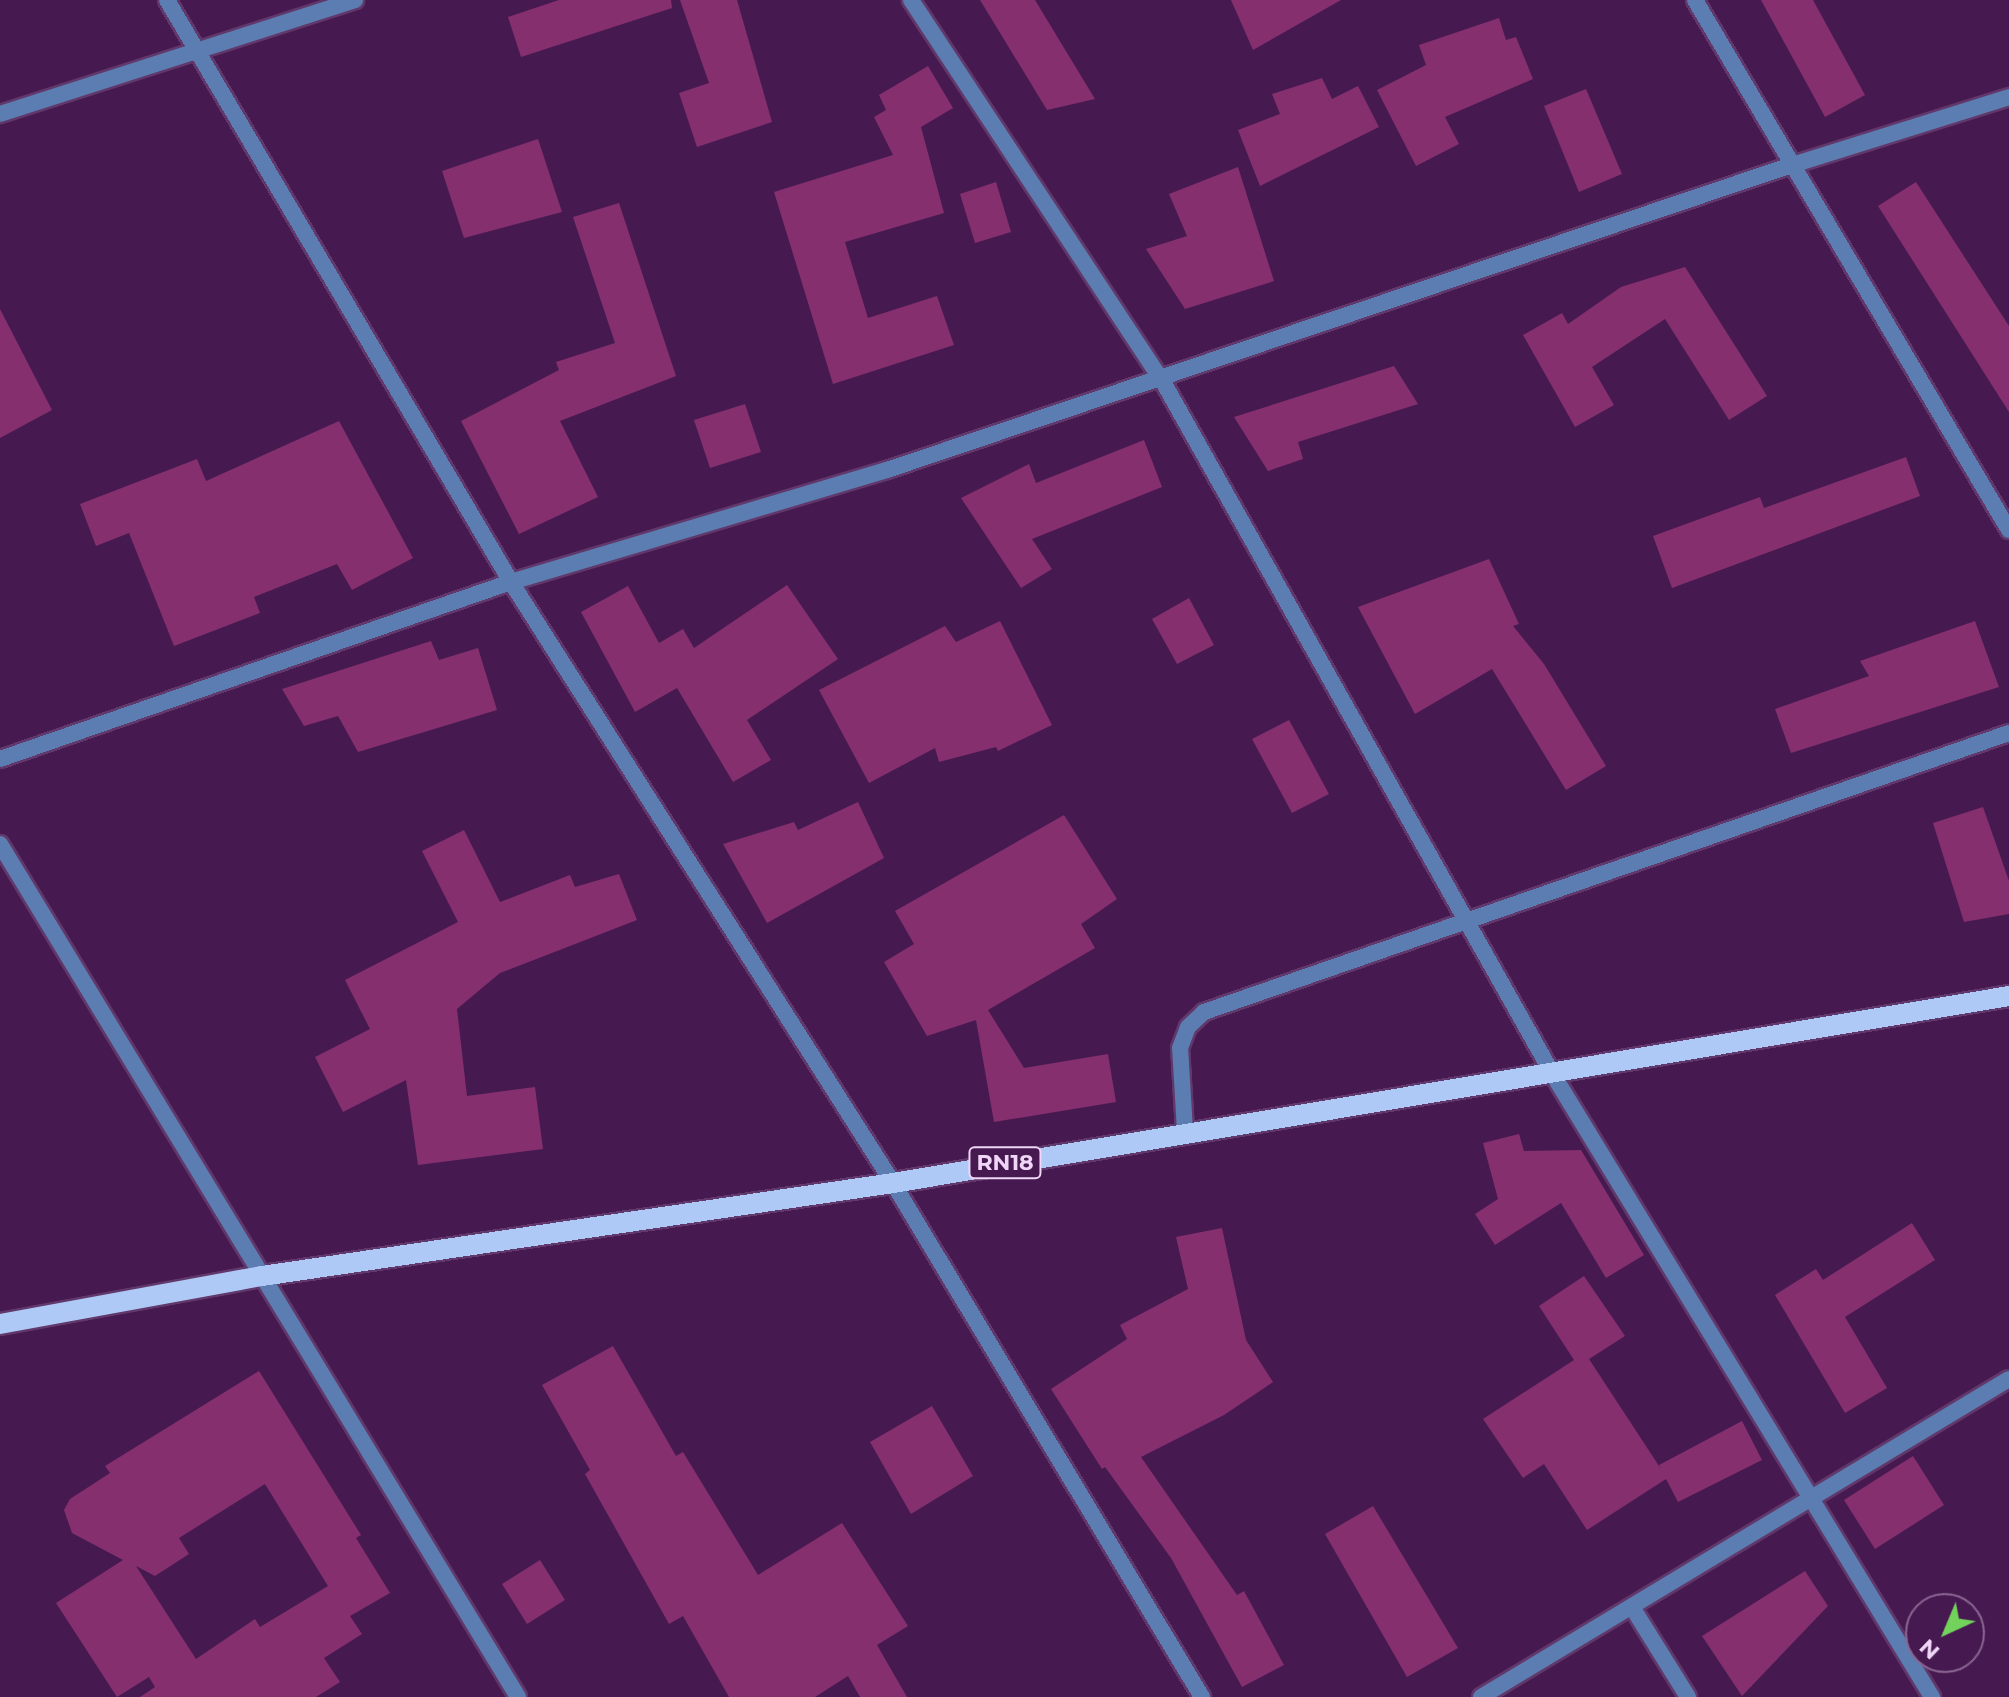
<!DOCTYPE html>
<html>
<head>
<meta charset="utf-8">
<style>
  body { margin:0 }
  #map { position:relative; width:2009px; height:1697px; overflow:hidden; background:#461a50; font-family:Montserrat,sans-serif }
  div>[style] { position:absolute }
  .building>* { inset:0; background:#852f6e }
  .roads { filter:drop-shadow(2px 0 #61386b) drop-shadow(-2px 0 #61386b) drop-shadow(0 2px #61386b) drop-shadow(0 -2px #61386b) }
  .street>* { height:16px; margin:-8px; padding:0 8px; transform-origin:8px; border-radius:8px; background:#5c7db1 }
  .primary>* { height:20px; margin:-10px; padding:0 10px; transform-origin:10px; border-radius:10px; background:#aec9f5 }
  span { translate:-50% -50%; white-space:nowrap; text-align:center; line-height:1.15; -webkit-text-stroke:6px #461a50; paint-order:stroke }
  .shield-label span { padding:2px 6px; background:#461a50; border:2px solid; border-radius:6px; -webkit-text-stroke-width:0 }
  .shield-label { font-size:22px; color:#f0d6f6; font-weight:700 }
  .north { position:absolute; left:1905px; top:1593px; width:80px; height:80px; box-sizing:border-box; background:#461a50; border:2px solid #8a6592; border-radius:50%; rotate:224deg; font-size:22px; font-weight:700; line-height:32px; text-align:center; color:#f0d6f6 }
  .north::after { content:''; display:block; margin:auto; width:28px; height:36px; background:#73d25c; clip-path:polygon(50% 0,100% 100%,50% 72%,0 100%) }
</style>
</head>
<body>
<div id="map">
  <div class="building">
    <div style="clip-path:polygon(559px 0,671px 0,672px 8px,521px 57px,508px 17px)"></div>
    <div style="clip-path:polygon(680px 0,737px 0,772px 122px,697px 147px,679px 93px,709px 83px)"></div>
    <div style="clip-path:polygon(980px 0,1035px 0,1095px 99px,1047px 110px)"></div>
    <div style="clip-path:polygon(1231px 0,1341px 0,1253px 50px)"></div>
    <div style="clip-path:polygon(1761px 0,1813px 0,1865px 95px,1825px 117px)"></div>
    <div style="clip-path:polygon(1499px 18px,1506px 40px,1516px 37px,1533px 79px,1445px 117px,1459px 144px,1416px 166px,1377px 90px,1426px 65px,1419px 45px)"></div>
    <div style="clip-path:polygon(928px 66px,953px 108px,921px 127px,944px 213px,845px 242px,868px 318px,937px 296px,954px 345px,833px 384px,774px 192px,893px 155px,874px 117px,886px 110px,879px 95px)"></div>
    <div style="clip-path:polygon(1322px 78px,1332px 99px,1358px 86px,1379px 127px,1260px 186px,1238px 130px,1280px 114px,1272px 94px)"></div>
    <div style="clip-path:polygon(1586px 89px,1622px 174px,1579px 192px,1544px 106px)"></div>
    <div style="clip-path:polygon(538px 139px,562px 212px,464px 238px,442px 171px)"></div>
    <div style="clip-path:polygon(1238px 167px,1274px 281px,1185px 309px,1146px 249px,1187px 236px,1169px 194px)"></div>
    <div style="clip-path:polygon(996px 182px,1011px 232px,975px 243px,960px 194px)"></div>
    <div style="clip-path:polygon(1916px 182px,2009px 326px,2009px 412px,1878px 206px)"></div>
    <div style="clip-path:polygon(619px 203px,676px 376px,560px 421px,598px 497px,519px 534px,461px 421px,559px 370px,556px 362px,615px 343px,573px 217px)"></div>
    <div style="clip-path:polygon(1685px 267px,1767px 396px,1729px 420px,1665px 319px,1592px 367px,1614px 405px,1575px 427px,1523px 335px,1562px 313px,1568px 324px,1621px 287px)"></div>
    <div style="clip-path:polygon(0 309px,52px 410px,0 438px)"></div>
    <div style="clip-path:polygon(1394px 366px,1418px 404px,1298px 442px,1303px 459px,1268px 471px,1234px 417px)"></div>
    <div style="clip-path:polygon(745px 404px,761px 452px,710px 468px,694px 420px)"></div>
    <div style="clip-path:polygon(339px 421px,413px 558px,352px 590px,337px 564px,254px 597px,260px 613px,174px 646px,129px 533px,96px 546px,80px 504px,197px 459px,206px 481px)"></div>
    <div style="clip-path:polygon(1144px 440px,1162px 487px,1032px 539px,1052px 569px,1021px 588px,961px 498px,1029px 464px,1036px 483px)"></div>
    <div style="clip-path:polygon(1906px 457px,1920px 496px,1672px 588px,1653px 536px,1760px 497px,1764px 508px)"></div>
    <div style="clip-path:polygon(1489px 559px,1519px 624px,1513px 626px,1544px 664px,1606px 766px,1566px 790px,1492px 669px,1415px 714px,1358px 607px)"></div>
    <div style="clip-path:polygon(787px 585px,838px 659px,747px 720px,771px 760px,733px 782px,677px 688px,635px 712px,581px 612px,628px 586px,659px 643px,683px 629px,694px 648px)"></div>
    <div style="clip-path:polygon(1189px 598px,1214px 645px,1177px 664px,1152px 619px)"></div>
    <div style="clip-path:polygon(1000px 621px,1052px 725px,998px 751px,996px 747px,939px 762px,935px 748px,869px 783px,819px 690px,945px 626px,956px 642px)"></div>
    <div style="clip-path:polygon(1975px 621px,1999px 687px,1791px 753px,1775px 709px,1869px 676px,1860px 661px)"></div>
    <div style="clip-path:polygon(431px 641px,439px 660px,478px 648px,497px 710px,358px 752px,338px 716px,304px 726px,282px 689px)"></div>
    <div style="clip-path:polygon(1289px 720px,1329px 794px,1292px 813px,1252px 739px)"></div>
    <div style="clip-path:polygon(858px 802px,884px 858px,767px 923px,723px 844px,794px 822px,798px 830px)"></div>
    <div style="clip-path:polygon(1983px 807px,2009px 881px,2009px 914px,1964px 922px,1933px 823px)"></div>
    <div style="clip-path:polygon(1064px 815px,1117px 899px,1081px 924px,1095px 948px,988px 1010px,1024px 1068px,1108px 1054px,1116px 1102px,994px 1122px,976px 1020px,927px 1036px,884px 962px,914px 944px,895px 911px)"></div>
    <div style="clip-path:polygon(464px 830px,500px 902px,570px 875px,575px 887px,619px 874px,637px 920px,500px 973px,457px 1009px,467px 1096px,535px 1087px,543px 1149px,418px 1165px,406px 1080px,343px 1112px,315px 1057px,370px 1029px,345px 980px,458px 922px,422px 851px)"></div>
    <div style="clip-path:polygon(1519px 1134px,1524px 1151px,1581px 1150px,1644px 1255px,1606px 1278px,1561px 1203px,1495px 1245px,1475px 1214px,1498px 1199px,1483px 1143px)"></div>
    <div style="clip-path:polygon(1912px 1223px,1935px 1260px,1845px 1317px,1887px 1388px,1845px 1413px,1775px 1295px,1816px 1269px,1823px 1280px)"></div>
    <div style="clip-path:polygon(1222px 1228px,1246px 1340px,1273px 1382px,1224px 1415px,1141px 1457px,1237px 1595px,1244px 1591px,1284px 1665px,1242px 1687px,1171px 1558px,1105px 1467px,1102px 1469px,1051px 1389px,1127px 1339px,1120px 1325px,1188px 1289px,1176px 1237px)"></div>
    <div style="clip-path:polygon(1584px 1276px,1625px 1336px,1589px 1359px,1661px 1469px,1659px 1465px,1742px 1421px,1762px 1460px,1678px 1502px,1666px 1479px,1587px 1530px,1544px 1464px,1523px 1478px,1483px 1419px,1574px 1360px,1539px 1306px)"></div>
    <div style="clip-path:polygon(613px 1346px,676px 1456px,683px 1452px,758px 1575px,842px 1523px,908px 1626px,877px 1645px,907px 1697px,860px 1697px,848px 1676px,815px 1697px,729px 1697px,683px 1616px,669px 1624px,585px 1474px,590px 1470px,542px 1385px)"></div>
    <div style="clip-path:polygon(evenodd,259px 1371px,361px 1535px,356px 1538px,390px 1593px,350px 1616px,362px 1634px,324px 1658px,340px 1682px,316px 1697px,140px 1697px,155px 1687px,149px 1677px,117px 1697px,56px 1603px,123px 1560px,72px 1533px,64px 1510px,70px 1499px,110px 1473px,105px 1466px,259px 1371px,265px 1484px,328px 1586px,260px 1627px,255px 1619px,196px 1659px,136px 1566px,155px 1576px,189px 1554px,179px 1538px,265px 1484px)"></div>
    <div style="clip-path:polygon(932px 1406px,973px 1476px,911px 1514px,870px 1442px)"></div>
    <div style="clip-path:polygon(1913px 1456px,1944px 1505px,1875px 1549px,1844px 1500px)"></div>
    <div style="clip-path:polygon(1373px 1506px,1458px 1648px,1407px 1677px,1325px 1534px)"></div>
    <div style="clip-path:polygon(540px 1560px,565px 1600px,527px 1624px,502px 1584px)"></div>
    <div style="clip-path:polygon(1805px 1571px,1828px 1606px,1742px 1696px,1702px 1636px)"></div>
  </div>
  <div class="roads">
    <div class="street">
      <div style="left:167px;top:0;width:676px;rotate:59.41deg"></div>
      <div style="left:511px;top:582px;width:712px;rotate:57.56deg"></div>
      <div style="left:893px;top:1183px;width:600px;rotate:58.99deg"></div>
      <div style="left:911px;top:0;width:455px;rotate:56.6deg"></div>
      <div style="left:1162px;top:380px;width:795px;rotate:60.63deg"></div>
      <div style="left:1552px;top:1073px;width:731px;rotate:58.66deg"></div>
      <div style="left:1695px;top:0;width:616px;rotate:59.36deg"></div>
      <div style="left:0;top:114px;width:373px;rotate:-17.8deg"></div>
      <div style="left:0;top:759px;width:541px;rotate:-19.11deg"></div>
      <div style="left:511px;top:582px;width:392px;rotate:-16.6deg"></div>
      <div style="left:887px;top:470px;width:952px;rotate:-18.63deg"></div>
      <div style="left:1789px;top:166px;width:231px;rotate:-17.4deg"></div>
      <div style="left:0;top:844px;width:998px;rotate:58.73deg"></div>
      <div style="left:1185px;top:1131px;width:83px;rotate:-93.4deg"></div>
      <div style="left:1180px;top:1048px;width:22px;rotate:-69deg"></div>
      <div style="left:1188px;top:1027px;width:22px;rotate:-43deg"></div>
      <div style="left:1204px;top:1012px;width:852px;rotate:-19.12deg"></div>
      <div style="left:1632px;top:1607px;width:106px;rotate:58.1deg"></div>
      <div style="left:1481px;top:1697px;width:616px;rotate:-31.06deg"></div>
    </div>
    <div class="primary">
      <div style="left:0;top:1324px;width:266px;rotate:-10.4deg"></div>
      <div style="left:262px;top:1276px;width:638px;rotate:-8.38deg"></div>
      <div style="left:893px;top:1183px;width:1132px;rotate:-9.51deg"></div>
    </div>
  </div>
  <div class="shield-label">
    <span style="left:1005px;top:1163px">RN18</span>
  </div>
  <div class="north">N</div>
</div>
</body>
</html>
